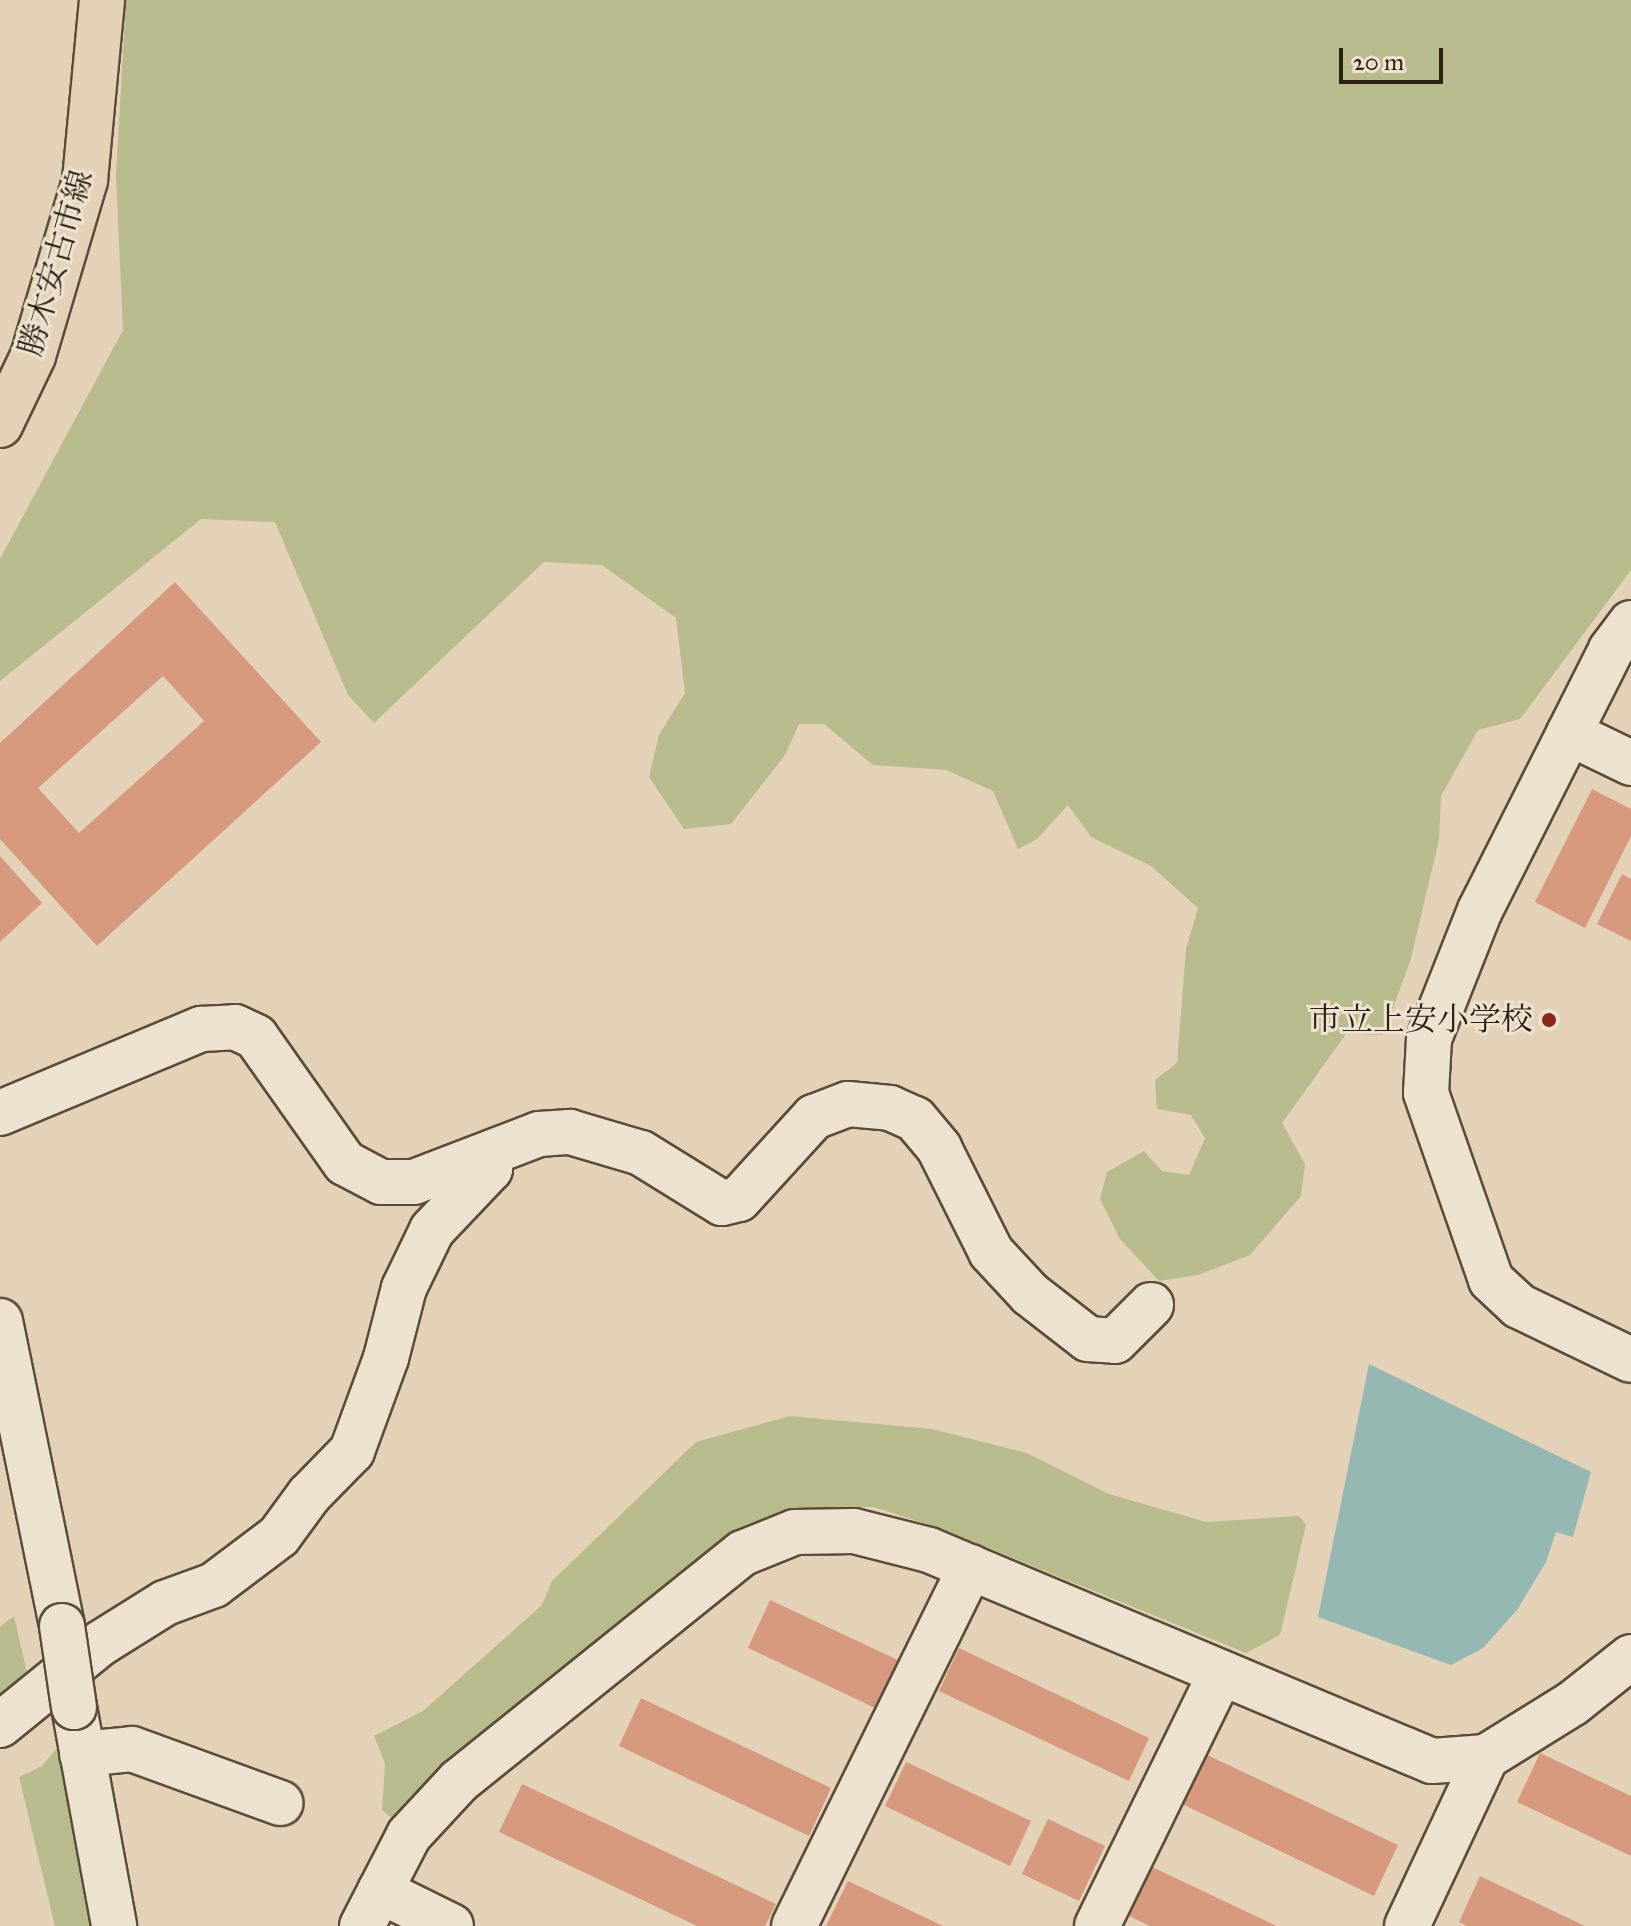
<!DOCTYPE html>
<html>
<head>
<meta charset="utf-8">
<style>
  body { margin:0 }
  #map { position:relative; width:1631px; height:1926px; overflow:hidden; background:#e3d2b7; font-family:"IM FELL Great Primer","Noto Serif JP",serif }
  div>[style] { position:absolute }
  .green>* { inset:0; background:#b8bb8c }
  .water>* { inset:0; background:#95b7b1 }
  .building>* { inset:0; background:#d7997e }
  .roads { filter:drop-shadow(2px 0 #5b4c3a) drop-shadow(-2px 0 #5b4c3a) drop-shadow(0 2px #5b4c3a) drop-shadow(0 -2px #5b4c3a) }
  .minor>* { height:44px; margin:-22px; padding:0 22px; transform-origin:22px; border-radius:22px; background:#ede2d0 }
  .major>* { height:44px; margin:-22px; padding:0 22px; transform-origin:22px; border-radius:22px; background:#e3d2b7 }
  .bridges { filter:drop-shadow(2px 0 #5b4c3a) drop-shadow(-2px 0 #5b4c3a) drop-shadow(0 2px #5b4c3a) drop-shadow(0 -2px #5b4c3a) }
  .minor-bridge>* { height:44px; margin:-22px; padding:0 22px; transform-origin:22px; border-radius:22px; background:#ede2d0 }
  .dots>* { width:22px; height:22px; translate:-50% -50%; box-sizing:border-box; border:4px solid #ede2d0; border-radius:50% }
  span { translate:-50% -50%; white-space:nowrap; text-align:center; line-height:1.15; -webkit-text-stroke:6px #ede2d0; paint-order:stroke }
  .street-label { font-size:32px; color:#2e1f11 }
  .poi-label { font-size:32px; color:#2e1f11 }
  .right { translate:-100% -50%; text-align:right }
  .scale { position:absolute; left:1339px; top:48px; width:104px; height:36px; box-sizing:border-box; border:4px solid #2e1f11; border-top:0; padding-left:10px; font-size:24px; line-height:28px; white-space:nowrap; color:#2e1f11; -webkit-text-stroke:6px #ede2d0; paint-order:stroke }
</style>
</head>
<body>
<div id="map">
  <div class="green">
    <div style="clip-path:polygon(126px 0,1631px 0,1631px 570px,1520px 719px,1478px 730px,1441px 796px,1439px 840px,1410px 962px,1383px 1035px,1346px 1034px,1282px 1123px,1305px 1164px,1301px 1196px,1250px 1255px,1198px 1275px,1159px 1281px,1119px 1238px,1100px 1199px,1107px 1172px,1144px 1151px,1162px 1171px,1189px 1175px,1205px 1138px,1191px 1115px,1157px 1109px,1155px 1080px,1177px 1063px,1186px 949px,1198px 908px,1151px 866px,1091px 837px,1068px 805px,1037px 839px,1018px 849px,993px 791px,946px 770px,873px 765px,824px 724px,799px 724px,785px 755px,731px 824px,684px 829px,649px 777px,659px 735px,685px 693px,676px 618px,602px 565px,544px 562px,374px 723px,348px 695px,275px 522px,201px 519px,0 681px,0 559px,123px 330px,116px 175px)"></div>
    <div style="clip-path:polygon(790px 1416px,932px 1429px,1027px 1453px,1109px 1494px,1206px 1522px,1299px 1516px,1306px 1525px,1280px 1635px,1246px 1653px,942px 1529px,874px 1507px,797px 1508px,729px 1536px,447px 1773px,398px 1823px,382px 1810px,385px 1764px,374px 1736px,423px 1711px,542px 1605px,552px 1581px,696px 1442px)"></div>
    <div style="clip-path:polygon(14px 1616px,27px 1673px,0 1695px,0 1627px)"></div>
    <div style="clip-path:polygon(75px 1726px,110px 1926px,55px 1926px,19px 1777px,42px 1766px)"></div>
  </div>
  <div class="water">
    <div style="clip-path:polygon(1369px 1364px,1591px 1472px,1573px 1537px,1556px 1532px,1546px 1562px,1517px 1610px,1483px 1648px,1451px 1665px,1318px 1617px)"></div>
  </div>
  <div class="building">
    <div style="clip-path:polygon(evenodd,175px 582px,321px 742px,97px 946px,0 839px,0 743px,175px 582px,163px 676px,204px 721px,79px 833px,38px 788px,163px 676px)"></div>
    <div style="clip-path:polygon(1592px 789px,1631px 809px,1631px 836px,1585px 928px,1535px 902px)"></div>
    <div style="clip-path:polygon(0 856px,42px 903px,0 942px)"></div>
    <div style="clip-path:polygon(1622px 874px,1631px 879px,1631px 941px,1597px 924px)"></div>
    <div style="clip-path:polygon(770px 1600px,898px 1660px,875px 1708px,748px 1648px)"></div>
    <div style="clip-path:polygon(959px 1648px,1149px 1738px,1129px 1781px,939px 1691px)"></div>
    <div style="clip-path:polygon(641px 1698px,831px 1788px,809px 1836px,619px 1746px)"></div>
    <div style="clip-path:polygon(1203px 1753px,1398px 1845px,1374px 1896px,1180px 1803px)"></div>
    <div style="clip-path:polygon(1540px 1753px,1631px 1796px,1631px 1856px,1517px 1802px)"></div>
    <div style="clip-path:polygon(906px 1762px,1031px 1821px,1010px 1866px,885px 1806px)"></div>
    <div style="clip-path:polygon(522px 1784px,776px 1904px,765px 1926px,697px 1926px,499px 1832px)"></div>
    <div style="clip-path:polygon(1048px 1819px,1105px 1846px,1079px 1901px,1022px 1874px)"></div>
    <div style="clip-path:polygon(1148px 1865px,1277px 1926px,1150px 1926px,1125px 1914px)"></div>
    <div style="clip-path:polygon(1480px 1876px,1585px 1926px,1467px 1926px,1459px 1922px)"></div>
    <div style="clip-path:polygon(848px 1881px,943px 1926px,826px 1926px)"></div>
  </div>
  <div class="roads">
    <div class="minor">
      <div style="left:1631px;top:623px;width:34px;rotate:127deg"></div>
      <div style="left:1611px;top:650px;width:291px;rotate:116.7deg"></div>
      <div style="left:1480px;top:910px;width:139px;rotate:111.6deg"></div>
      <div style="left:1429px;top:1039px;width:54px;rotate:93.2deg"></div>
      <div style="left:1426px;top:1093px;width:198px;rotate:70.8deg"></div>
      <div style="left:1491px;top:1280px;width:38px;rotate:43deg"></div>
      <div style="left:1519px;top:1306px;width:124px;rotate:25.7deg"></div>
      <div style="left:1569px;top:733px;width:69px;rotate:25.8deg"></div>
      <div style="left:0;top:1113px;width:218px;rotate:-22.7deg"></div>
      <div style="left:201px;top:1029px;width:34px;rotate:-3deg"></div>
      <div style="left:235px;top:1027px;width:23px;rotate:25deg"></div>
      <div style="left:256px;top:1037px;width:154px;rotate:54.8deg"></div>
      <div style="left:345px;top:1163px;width:41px;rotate:27.8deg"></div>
      <div style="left:381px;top:1182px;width:33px"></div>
      <div style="left:414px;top:1182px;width:134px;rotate:-21deg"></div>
      <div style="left:539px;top:1134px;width:31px;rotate:-4deg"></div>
      <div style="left:570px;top:1132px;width:74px;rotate:16.5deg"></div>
      <div style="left:641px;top:1153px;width:95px;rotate:31.7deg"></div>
      <div style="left:722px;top:1203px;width:17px;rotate:-13deg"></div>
      <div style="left:739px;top:1199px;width:111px;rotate:-47.6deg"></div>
      <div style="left:814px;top:1117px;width:36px;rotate:-21deg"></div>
      <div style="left:848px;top:1104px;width:42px;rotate:5.4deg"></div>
      <div style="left:890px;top:1108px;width:27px;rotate:24deg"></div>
      <div style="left:915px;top:1119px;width:38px;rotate:50deg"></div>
      <div style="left:939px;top:1148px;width:116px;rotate:63.4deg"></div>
      <div style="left:991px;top:1252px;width:57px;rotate:47.1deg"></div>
      <div style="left:1030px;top:1294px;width:73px;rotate:37.8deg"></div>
      <div style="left:1088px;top:1339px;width:27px;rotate:4deg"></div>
      <div style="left:1115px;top:1341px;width:51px;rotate:-45deg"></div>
      <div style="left:0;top:1321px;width:311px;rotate:78.5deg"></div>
      <div style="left:74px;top:1707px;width:223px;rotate:79.6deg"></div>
      <div style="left:0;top:1725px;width:130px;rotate:-39.1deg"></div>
      <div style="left:101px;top:1643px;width:75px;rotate:-32deg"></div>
      <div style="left:165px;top:1603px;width:52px;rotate:-20.2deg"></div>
      <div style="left:214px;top:1585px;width:81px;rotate:-37deg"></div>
      <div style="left:279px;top:1536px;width:51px;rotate:-53.8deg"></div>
      <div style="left:309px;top:1495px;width:62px;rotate:-45.7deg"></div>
      <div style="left:352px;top:1451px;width:99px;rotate:-69.9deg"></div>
      <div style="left:386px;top:1358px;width:72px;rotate:-75.6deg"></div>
      <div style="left:404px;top:1288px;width:64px;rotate:-64.2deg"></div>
      <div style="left:432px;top:1230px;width:84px;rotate:-46.4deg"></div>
      <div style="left:490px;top:1169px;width:13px;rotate:-94deg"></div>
      <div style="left:82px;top:1754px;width:50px;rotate:-5.7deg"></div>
      <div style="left:132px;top:1749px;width:158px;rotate:20deg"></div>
      <div style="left:380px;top:1891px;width:79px;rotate:26.2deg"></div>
      <div style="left:362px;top:1926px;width:102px;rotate:-62.7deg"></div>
      <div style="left:409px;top:1835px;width:74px;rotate:-47.2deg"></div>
      <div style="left:459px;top:1781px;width:364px;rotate:-38.8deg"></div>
      <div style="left:743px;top:1553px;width:56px;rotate:-22deg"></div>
      <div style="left:795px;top:1532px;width:59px;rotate:-1deg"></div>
      <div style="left:854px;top:1531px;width:77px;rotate:14.2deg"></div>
      <div style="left:929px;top:1550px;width:545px;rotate:22.76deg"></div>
      <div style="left:1432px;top:1761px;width:54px;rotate:-4.2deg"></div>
      <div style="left:1486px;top:1757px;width:102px;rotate:-31.8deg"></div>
      <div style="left:1573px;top:1703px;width:74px;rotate:-38.4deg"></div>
      <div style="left:794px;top:1926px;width:400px;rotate:-63.8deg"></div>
      <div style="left:1097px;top:1926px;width:282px;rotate:-63.9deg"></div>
      <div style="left:1407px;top:1926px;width:187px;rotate:-64.9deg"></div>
    </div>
    <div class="major">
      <div style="left:0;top:425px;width:76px;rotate:-64.4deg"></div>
      <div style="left:33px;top:356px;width:184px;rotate:-73.5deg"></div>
      <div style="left:85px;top:180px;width:181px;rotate:-84.6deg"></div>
    </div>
  </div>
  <div class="bridges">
    <div class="minor-bridge">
      <div style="left:62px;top:1626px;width:82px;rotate:81.6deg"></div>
    </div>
  </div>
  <div class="dots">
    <div style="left:1549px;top:1020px;background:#8f2418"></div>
  </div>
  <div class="street-label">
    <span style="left:57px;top:263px;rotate:-74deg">勝木安古市線</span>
  </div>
  <div class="poi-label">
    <span class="right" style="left:1533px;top:1020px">市立上安小学校</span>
  </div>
  <div class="scale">20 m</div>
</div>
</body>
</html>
